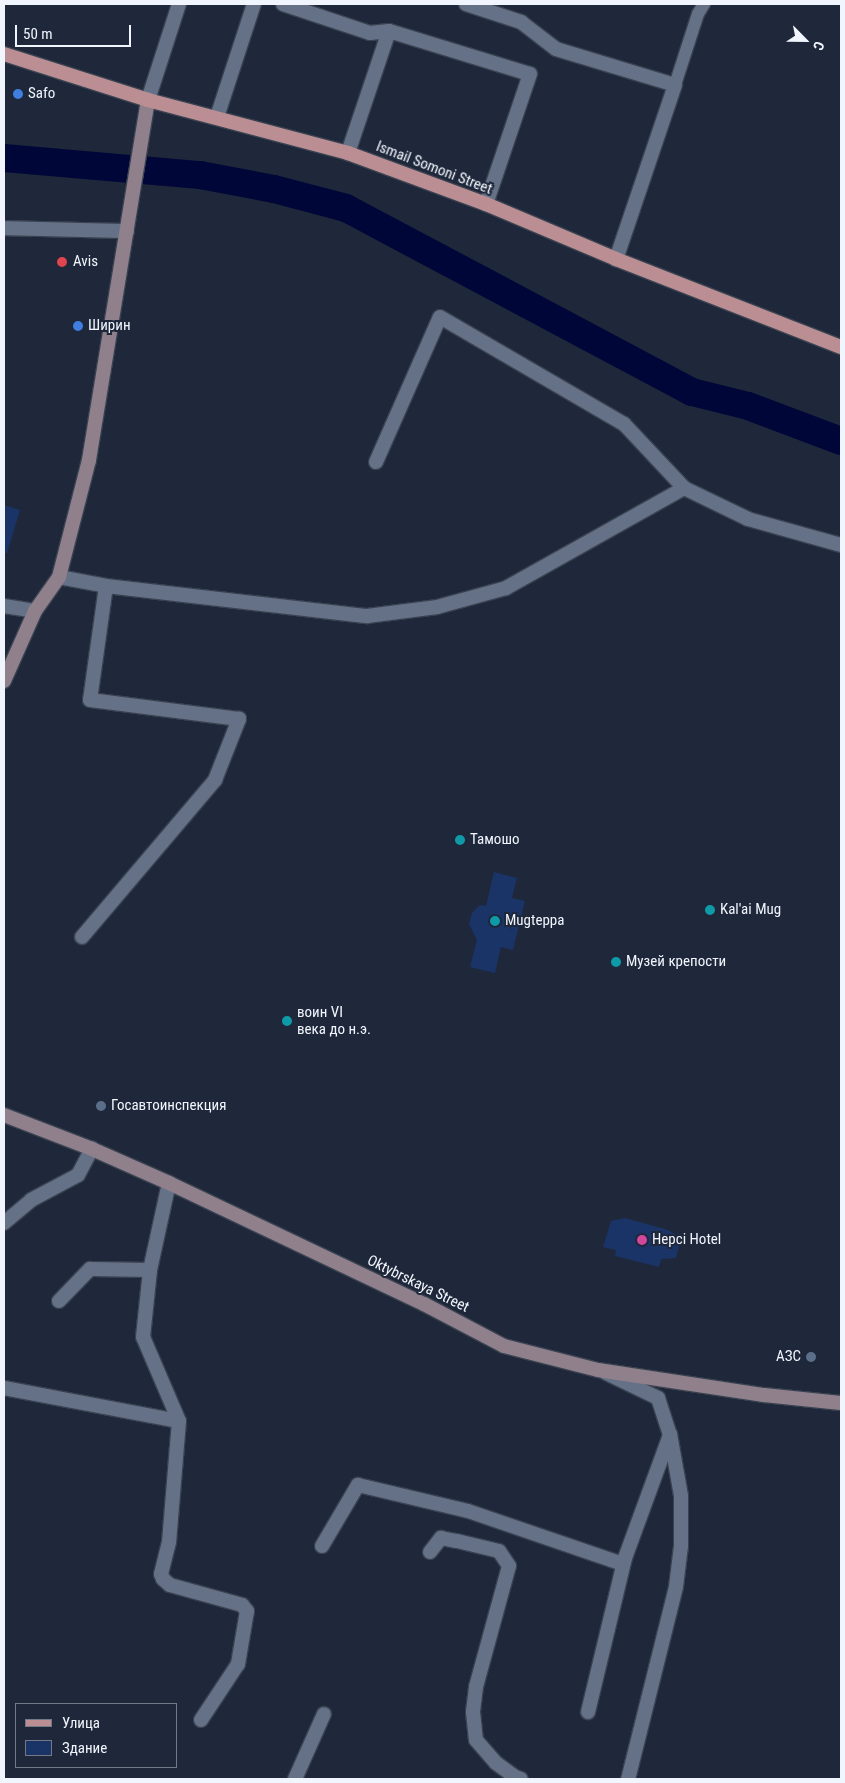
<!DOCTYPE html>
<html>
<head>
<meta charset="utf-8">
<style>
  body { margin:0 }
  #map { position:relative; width:845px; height:1783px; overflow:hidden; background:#1e283a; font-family:"Roboto Condensed",sans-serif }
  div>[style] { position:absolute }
  .river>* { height:28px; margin:-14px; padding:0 14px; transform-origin:14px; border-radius:14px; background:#000738 }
  .building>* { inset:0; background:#1a3468 }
  .roads { filter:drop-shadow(1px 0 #3a4251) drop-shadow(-1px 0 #3a4251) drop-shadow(0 1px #3a4251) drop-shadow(0 -1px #3a4251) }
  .pedestrian>* { height:12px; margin:-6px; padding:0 6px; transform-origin:6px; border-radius:6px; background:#657187 }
  .minor>* { height:14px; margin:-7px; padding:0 7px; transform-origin:7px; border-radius:7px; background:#657187 }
  .secondary>* { height:14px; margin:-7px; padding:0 7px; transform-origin:7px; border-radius:7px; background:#8f808c }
  .primary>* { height:14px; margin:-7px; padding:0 7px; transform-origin:7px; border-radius:7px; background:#ba8e92 }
  .dots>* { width:14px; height:14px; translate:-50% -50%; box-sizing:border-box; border:2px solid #1e283a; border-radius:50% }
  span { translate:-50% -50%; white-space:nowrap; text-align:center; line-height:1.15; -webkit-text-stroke:4px #1e283a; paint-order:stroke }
  .poi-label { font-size:15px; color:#f1f5fd }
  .left { translate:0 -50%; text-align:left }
  .right { translate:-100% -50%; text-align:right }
  .street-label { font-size:15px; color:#f1f5fd }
  .frame { position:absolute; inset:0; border:5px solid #f1f5fd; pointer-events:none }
  .legend { position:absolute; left:15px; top:1703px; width:162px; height:65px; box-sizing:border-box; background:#1e283a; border:1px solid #727a88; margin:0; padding:6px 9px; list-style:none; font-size:15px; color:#f1f5fd }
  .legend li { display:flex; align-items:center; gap:10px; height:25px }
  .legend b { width:25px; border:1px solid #727a88 }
  .north { position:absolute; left:780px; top:15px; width:50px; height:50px; -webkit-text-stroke:4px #1e283a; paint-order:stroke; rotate:113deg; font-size:14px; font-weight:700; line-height:20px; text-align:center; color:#f1f5fd }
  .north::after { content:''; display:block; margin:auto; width:18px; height:22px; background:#f1f5fd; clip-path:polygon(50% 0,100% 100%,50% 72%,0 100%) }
  .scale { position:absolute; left:15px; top:25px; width:116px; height:22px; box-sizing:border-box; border:2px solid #f1f5fd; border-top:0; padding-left:6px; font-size:15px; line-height:18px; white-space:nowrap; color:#f1f5fd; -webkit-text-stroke:4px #1e283a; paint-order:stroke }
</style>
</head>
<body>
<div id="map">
  <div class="river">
    <div style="left:4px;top:158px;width:197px;rotate:5deg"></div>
    <div style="left:200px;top:175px;width:75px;rotate:10.7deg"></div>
    <div style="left:274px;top:189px;width:74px;rotate:14.8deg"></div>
    <div style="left:346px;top:208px;width:392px;rotate:28deg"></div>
    <div style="left:692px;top:392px;width:58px;rotate:14deg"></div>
    <div style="left:748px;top:406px;width:99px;rotate:20.6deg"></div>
  </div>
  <div class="building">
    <div style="clip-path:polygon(4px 505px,20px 510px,7px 553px,4px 553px)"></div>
    <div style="clip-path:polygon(494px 872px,517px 878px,512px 898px,525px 901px,513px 950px,501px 947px,495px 973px,470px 967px,477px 940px,469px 924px,472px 913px,480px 905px,486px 906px)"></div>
    <div style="clip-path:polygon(625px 1218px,668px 1230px,681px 1238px,676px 1258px,661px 1259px,659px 1267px,615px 1256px,616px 1250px,603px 1247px,611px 1221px)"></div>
  </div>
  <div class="roads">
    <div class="pedestrian">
      <div style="left:675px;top:85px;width:75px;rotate:-72.1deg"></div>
      <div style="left:698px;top:14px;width:12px;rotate:-59deg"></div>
    </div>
    <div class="minor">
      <div style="left:283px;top:4px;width:92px;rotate:18.4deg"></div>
      <div style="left:370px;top:33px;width:19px;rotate:-6deg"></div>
      <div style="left:389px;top:31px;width:129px;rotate:108.6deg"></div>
      <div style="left:466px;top:4px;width:58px;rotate:18.1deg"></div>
      <div style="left:521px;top:22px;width:44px;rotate:37.6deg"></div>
      <div style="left:556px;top:49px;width:124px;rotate:16.8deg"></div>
      <div style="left:675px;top:85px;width:184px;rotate:108.7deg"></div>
      <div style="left:389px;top:31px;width:147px;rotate:17deg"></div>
      <div style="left:530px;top:74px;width:137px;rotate:108.7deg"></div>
      <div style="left:148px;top:100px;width:101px;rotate:-72.1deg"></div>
      <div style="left:217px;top:117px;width:119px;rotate:-71.9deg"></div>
      <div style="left:4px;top:228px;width:123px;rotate:1.4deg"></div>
      <div style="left:376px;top:462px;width:158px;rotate:-66.2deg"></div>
      <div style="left:440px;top:317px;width:213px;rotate:30.2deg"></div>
      <div style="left:624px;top:424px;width:88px;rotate:46.8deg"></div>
      <div style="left:684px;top:488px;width:71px;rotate:25.8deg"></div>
      <div style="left:748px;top:519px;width:97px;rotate:15.6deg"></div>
      <div style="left:59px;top:577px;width:48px;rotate:10.8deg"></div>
      <div style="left:106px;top:586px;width:263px;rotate:6.6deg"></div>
      <div style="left:367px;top:616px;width:71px;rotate:-7.3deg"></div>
      <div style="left:437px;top:607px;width:72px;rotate:-15.4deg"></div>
      <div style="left:506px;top:588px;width:204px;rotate:-29.3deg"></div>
      <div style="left:4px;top:606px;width:31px;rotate:9deg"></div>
      <div style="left:82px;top:937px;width:206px;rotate:-49.7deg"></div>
      <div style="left:215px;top:780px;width:66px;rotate:-68.5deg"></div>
      <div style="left:239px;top:719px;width:150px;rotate:-172.7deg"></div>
      <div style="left:90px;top:700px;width:115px;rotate:-82deg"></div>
      <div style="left:4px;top:1223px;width:35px;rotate:-40deg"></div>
      <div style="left:31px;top:1200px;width:53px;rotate:-28deg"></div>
      <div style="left:78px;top:1175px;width:30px;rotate:-62deg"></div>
      <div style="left:59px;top:1301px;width:45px;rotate:-45.9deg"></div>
      <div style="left:90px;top:1269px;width:60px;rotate:1deg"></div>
      <div style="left:606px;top:1373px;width:58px;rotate:25.7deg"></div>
      <div style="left:658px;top:1398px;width:38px;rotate:72deg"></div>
      <div style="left:670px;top:1434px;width:63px;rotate:79.9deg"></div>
      <div style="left:681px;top:1496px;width:50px;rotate:90deg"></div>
      <div style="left:681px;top:1546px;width:41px;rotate:97deg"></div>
      <div style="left:676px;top:1587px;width:198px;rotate:104deg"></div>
      <div style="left:4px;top:1388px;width:178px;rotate:10.7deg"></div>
      <div style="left:179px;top:1421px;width:91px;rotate:-113.2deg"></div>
      <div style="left:143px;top:1337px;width:67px;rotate:-84deg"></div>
      <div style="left:150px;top:1270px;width:89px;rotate:-77.7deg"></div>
      <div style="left:179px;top:1421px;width:121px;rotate:94.7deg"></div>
      <div style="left:169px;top:1542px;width:33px;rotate:104deg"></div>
      <div style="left:161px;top:1574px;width:5px;rotate:68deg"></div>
      <div style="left:163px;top:1579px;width:9px;rotate:41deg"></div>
      <div style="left:170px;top:1585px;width:75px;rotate:15.5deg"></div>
      <div style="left:242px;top:1605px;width:8px;rotate:50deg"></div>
      <div style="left:247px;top:1611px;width:54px;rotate:99.6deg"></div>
      <div style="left:238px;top:1664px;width:67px;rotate:123.5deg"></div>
      <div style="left:322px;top:1546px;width:71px;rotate:-59.5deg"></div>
      <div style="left:358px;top:1485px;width:113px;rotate:13.3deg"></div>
      <div style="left:468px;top:1511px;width:164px;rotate:18.9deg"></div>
      <div style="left:430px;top:1552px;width:18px;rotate:-52deg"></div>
      <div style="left:441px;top:1538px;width:16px;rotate:11deg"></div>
      <div style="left:457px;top:1541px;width:43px;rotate:13.4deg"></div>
      <div style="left:499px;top:1551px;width:18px;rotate:56deg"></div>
      <div style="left:509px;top:1566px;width:125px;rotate:105.3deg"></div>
      <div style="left:476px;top:1687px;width:25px;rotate:97deg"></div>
      <div style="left:473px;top:1712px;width:28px;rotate:84deg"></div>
      <div style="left:476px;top:1740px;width:30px;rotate:49deg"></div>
      <div style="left:496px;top:1763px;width:24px;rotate:36deg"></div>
      <div style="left:515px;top:1777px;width:6px;rotate:18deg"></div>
      <div style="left:588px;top:1712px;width:158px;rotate:-76.5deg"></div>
      <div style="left:625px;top:1558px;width:131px;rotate:-69.9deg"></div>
      <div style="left:295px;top:1779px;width:71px;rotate:-66deg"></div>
    </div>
    <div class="secondary">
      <div style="left:4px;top:681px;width:77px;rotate:-66.1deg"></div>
      <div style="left:35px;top:611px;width:42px;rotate:-54.8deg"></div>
      <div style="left:59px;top:577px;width:121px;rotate:-75.6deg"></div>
      <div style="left:89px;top:460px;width:365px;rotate:-80.7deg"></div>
      <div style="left:4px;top:1115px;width:94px;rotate:21.1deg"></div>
      <div style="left:92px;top:1149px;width:84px;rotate:23.8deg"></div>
      <div style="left:169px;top:1183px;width:282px;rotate:25.4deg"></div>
      <div style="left:424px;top:1304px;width:90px;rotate:27.7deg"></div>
      <div style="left:504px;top:1346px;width:97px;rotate:14.3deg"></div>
      <div style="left:598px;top:1370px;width:168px;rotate:8.6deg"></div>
      <div style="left:764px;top:1395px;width:77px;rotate:5.9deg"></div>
    </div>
    <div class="primary">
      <div style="left:4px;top:54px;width:151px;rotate:17.7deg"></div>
      <div style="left:148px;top:100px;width:207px;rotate:14.8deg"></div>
      <div style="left:348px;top:153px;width:147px;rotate:20.3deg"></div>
      <div style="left:486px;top:204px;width:141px;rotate:22.9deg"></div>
      <div style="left:616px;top:259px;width:242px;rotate:21.4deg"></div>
    </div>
  </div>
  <div class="dots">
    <div style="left:18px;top:94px;background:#3f7fe0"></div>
    <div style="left:62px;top:262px;background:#e0444e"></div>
    <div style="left:78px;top:326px;background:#3f7fe0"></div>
    <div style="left:460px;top:840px;background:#0f9aa8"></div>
    <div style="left:710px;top:910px;background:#0f9aa8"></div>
    <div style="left:495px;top:921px;background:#0f9aa8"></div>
    <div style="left:616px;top:962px;background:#0f9aa8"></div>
    <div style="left:287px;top:1021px;background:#0f9aa8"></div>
    <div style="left:101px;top:1106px;background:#5c6f8a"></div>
    <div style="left:642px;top:1240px;background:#d1479c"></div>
    <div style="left:811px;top:1357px;background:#5c6f8a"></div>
  </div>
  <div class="poi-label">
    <span class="left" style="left:28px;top:94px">Safo</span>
    <span class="left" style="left:73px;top:262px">Avis</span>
    <span class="left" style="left:88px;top:326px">Ширин</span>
    <span class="left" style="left:470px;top:840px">Тамошо</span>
    <span class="left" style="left:720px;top:910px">Kal'ai Mug</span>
    <span class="left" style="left:505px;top:921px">Mugteppa</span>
    <span class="left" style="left:626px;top:962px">Музей крепости</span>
    <span class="left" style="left:297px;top:1021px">воин VI<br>века до н.э.</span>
    <span class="left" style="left:111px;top:1106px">Госавтоинспекция</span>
    <span class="left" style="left:652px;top:1240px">Hepci Hotel</span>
    <span class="right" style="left:801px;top:1357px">АЗС</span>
  </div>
  <div class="street-label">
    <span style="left:434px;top:168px;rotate:21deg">Ismail Somoni Street</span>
    <span style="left:418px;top:1284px;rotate:26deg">Oktybrskaya Street</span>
  </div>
  <div class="frame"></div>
  <ul class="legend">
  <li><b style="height:6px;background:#ba8e92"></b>Улица</li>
  <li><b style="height:14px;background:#1a3468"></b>Здание</li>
  </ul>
  <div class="north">С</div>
  <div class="scale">50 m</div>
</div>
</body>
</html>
